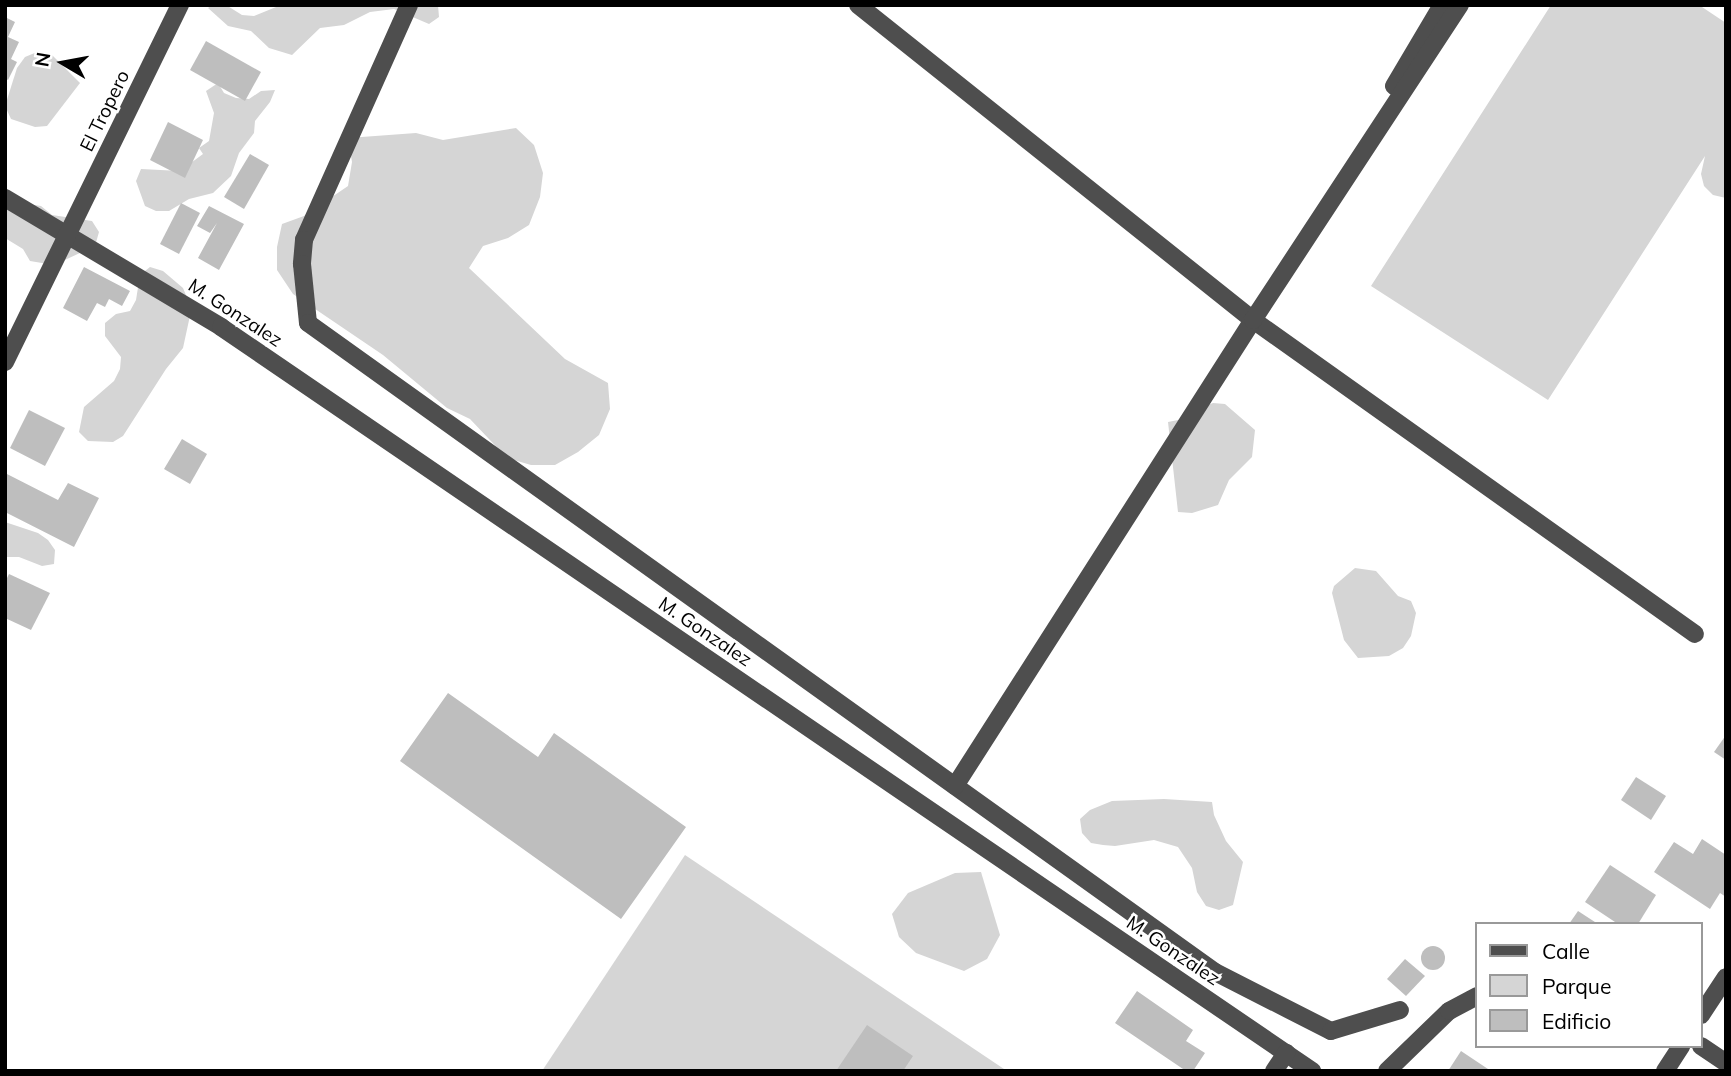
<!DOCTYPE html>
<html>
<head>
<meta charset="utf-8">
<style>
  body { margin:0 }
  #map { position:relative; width:1731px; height:1076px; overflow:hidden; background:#fff; font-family:Mulish,sans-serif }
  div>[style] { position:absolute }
  .green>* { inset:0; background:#d5d5d5 }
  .building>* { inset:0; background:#bebebe }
  .round { border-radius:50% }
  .minor>* { height:18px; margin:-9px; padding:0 9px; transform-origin:9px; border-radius:9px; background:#4e4e4e }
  span { translate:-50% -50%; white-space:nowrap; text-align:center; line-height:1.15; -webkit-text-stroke:5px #fff; paint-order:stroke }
  .street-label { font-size:19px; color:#000 }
  .frame { position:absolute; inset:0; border:7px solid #000; pointer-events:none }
  .legend { position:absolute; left:1475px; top:922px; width:228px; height:126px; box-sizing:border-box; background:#fff; border:2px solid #999; margin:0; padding:9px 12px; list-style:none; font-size:21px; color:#000 }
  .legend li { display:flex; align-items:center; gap:14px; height:35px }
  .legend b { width:35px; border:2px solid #999 }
  .north { position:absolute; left:28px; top:28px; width:70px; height:70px; -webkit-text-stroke:5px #fff; paint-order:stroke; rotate:280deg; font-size:19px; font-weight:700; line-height:28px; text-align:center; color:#000 }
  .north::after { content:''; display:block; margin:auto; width:24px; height:32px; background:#000; clip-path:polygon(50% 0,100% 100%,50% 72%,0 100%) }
</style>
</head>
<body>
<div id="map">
  <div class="green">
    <div style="clip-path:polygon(212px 5px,226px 5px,242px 15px,254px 16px,281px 5px,438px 5px,439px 17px,429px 24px,394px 9px,370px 12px,344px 25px,320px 28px,292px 55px,269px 48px,251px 31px,228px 26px,208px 8px)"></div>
    <div style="clip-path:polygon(1551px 5px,1699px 5px,1726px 23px,1726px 198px,1713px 195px,1704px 186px,1701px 174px,1705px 156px,1548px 400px,1371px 286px)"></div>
    <div style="clip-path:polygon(37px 52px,50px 53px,80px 83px,47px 126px,35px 127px,11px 119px,5px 106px,17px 68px,25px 57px)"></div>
    <div style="clip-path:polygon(218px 83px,224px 93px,236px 98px,249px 99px,261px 91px,275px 90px,270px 102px,255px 121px,254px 133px,239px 153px,231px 176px,213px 193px,189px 199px,169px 211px,156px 211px,145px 206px,136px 181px,141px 169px,180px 171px,203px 154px,199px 148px,209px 141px,214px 113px,206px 91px)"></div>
    <div style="clip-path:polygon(516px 128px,534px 145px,543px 173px,540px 197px,529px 225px,508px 238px,483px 246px,469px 268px,565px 359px,608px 383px,610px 409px,599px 435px,578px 452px,555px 465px,531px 465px,507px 458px,470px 419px,447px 408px,383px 355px,293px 294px,277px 270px,277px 247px,282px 224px,304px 216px,348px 186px,352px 162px,348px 138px,416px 133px,443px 140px)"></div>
    <div style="clip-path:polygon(5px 196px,9px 201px,41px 206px,52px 215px,92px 221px,99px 232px,95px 246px,54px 265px,30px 261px,23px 249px,5px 238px)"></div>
    <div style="clip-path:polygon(150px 267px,163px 271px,183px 288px,188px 300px,191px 311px,183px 348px,166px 369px,123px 436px,113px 442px,88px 441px,79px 432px,84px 407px,114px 381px,120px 369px,121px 357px,105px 336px,105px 323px,116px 314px,130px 311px,136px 300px,140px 275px)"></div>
    <div style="clip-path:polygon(1213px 403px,1225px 404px,1255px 430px,1252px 457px,1229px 480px,1218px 505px,1192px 513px,1178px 512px,1168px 422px,1193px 417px,1200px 408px)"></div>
    <div style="clip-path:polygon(5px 522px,38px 533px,48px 540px,55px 550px,54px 564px,42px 566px,19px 557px,5px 557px)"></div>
    <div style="clip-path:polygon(1355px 568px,1376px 571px,1398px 596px,1411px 601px,1416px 613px,1411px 636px,1403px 648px,1389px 656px,1358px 658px,1344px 640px,1332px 593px,1334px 586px)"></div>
    <div style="clip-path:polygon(1164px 799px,1212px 802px,1214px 815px,1226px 841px,1243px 862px,1233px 905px,1219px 910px,1206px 906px,1197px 892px,1192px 868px,1178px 847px,1154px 840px,1115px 846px,1103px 845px,1091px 843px,1082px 833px,1080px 819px,1090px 810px,1112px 801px)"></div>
    <div style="clip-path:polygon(685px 855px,1007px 1071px,542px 1071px)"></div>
    <div style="clip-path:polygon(981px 872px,1000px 935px,987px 959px,964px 971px,916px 953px,899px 937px,892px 914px,908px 893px,955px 873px)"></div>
  </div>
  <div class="building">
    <div style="clip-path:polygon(5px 17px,15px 22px,8px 37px,19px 42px,11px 59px,17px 62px,8px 80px,5px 78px)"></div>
    <div style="clip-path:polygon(206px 41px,261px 72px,245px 101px,190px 70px)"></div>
    <div style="clip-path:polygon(168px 122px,203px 140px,185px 178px,150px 160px)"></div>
    <div style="clip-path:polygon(250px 154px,269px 165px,244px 209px,224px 197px)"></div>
    <div style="clip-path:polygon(181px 203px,200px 213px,179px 254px,160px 244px)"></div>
    <div style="clip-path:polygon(209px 206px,244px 224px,219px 270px,198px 258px,217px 223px,210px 233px,197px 226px)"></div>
    <div style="clip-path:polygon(84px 267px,130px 291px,122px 306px,109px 299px,105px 307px,97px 303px,87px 321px,63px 308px)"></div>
    <div style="clip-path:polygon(29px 410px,65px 428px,45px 466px,10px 448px)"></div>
    <div style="clip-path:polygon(182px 439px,207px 454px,190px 484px,164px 469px)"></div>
    <div style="clip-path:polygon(5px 473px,58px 500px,68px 483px,99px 498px,74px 547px,5px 512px)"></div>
    <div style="clip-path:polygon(9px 574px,50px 593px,31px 630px,5px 618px,5px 582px)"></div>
    <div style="clip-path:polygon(448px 693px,538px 757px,554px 733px,686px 827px,621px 919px,400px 761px)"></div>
    <div style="clip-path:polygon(1726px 735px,1726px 760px,1714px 752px)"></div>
    <div style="clip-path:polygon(1636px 777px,1666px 796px,1651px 820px,1621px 800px)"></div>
    <div style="clip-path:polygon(1702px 839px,1726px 855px,1726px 897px,1720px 893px,1710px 909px,1654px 872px,1674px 842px,1693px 854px)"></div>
    <div style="clip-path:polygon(1610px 865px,1656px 895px,1638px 924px,1618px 924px,1585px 902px)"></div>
    <div style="clip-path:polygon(1578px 911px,1598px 924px,1569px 924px)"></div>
    <div class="round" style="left:1421px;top:946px;width:24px;height:24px"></div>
    <div style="clip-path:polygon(1405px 959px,1425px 976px,1406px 996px,1387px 979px)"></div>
    <div style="clip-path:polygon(1137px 991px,1193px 1030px,1186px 1041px,1205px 1053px,1193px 1071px,1186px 1071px,1115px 1023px)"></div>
    <div style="clip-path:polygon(867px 1025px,913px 1056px,903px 1071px,836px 1071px)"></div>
    <div style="clip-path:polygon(1461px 1051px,1491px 1071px,1448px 1071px)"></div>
  </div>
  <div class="minor">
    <div style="left:409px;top:5px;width:257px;rotate:114.1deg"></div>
    <div style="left:304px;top:240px;width:24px;rotate:95deg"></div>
    <div style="left:302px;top:264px;width:59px;rotate:84.2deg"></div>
    <div style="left:308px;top:323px;width:1115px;rotate:35.59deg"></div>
    <div style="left:1215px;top:972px;width:130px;rotate:27deg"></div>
    <div style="left:1331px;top:1031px;width:72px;rotate:-16.9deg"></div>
    <div style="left:858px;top:5px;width:505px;rotate:38.57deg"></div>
    <div style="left:1253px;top:320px;width:542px;rotate:35.39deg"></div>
    <div style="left:1394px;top:86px;width:94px;rotate:-59.3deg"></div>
    <div style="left:5px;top:198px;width:252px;rotate:30.8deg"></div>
    <div style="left:221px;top:327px;width:1321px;rotate:34.29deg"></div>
    <div style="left:5px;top:362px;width:398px;rotate:-63.9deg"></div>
    <div style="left:955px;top:786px;width:553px;rotate:-57.4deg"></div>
    <div style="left:1253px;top:320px;width:377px;rotate:-56.7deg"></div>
    <div style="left:1701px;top:1015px;width:45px;rotate:-56.7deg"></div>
    <div style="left:1701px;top:1046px;width:30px;rotate:34deg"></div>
    <div style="left:1274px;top:1071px;width:22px;rotate:-56deg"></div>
    <div style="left:1387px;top:1071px;width:86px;rotate:-44.1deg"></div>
    <div style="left:1449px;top:1011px;width:32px;rotate:-28deg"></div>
    <div style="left:1665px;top:1071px;width:30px;rotate:-57deg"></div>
  </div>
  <div class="street-label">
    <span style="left:105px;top:111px;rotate:-64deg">El Tropero</span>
    <span style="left:235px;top:313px;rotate:33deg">M. Gonzalez</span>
    <span style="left:705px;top:632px;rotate:34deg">M. Gonzalez</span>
    <span style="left:1173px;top:951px;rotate:34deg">M. Gonzalez</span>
  </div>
  <div class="frame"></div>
  <ul class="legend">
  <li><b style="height:9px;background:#4e4e4e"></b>Calle</li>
  <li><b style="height:19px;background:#d5d5d5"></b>Parque</li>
  <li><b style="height:19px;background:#bebebe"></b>Edificio</li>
  </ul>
  <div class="north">N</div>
</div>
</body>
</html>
